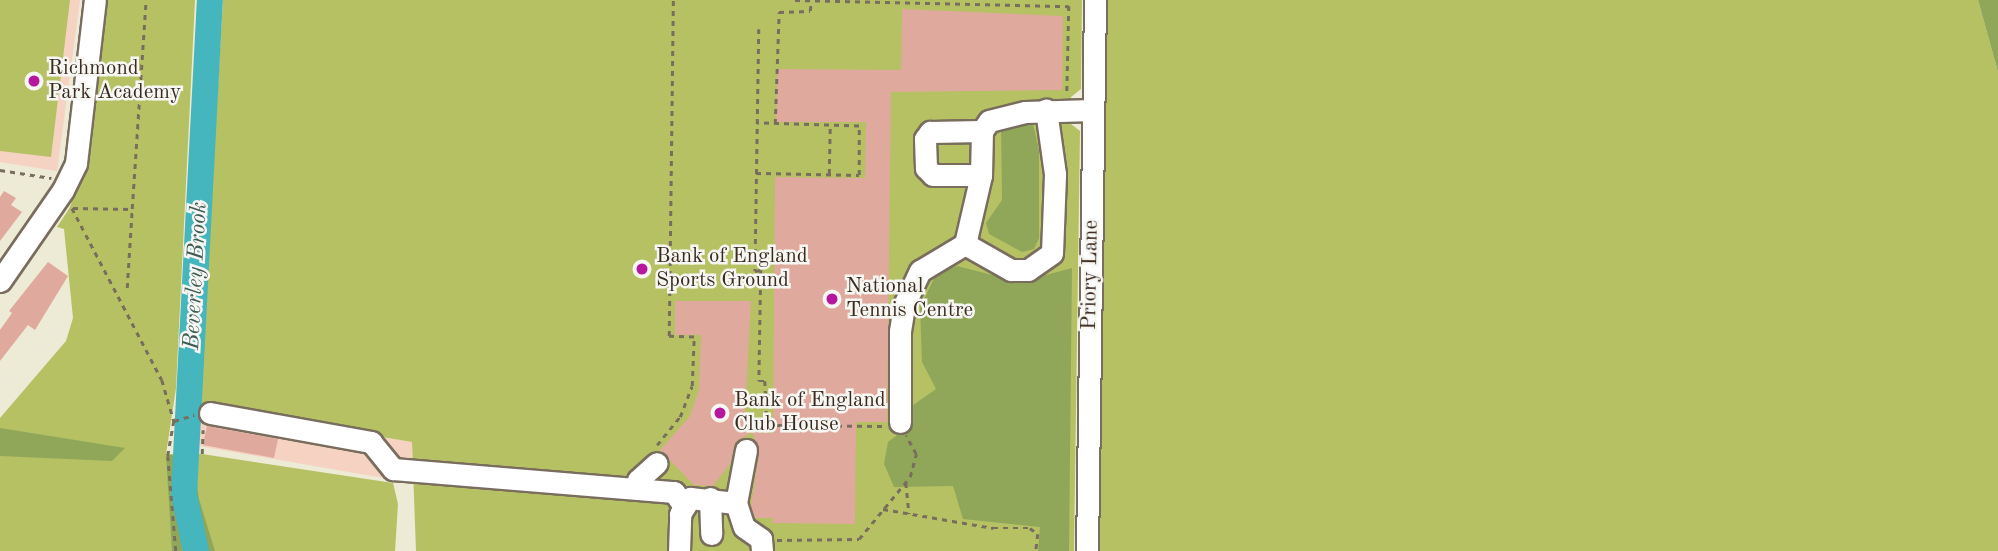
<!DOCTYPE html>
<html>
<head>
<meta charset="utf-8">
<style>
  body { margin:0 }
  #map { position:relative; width:1998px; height:551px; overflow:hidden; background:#edead5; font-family:"Old Standard TT",serif }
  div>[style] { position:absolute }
  .built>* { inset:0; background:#f5d2c2 }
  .green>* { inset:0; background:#b5c163 }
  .forest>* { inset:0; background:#90a759 }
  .river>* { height:26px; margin:-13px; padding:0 13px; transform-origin:13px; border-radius:13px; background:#45b5be }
  .building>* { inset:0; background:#e0a99d }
  .path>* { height:2.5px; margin-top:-1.25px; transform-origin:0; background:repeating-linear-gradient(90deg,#796d5e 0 5px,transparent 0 10px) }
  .roads { filter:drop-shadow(2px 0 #796d5e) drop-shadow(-2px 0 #796d5e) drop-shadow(0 2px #796d5e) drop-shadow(0 -2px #796d5e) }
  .minor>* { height:21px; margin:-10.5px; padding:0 10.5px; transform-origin:10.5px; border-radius:10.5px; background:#fff }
  .dots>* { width:19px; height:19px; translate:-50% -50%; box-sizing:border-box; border:4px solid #f6f6f2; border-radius:50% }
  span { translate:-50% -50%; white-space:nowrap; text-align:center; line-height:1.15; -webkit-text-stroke:5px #f6f6f2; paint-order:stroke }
  .poi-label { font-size:21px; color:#3b2a1e }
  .left { translate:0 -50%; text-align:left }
  .street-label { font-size:21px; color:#3b2a1e }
  .water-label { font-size:23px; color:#3e5b56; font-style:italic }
</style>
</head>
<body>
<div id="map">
  <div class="built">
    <div style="clip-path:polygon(0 0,80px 0,57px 171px,0 162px)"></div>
    <div style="clip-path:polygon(199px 406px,412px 442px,412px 483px,199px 446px)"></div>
  </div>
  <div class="green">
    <div style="clip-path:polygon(0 0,70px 0,51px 157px,0 151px)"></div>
    <div style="clip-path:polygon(105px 0,195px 0,176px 388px,166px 454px,202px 454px,393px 483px,398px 504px,395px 551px,0 551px,0 418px,66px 341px,73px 318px,64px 229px,57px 227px,69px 209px,86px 167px)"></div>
    <div style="clip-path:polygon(223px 0,1082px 0,1081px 89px,1071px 97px,1071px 124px,1080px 131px,1074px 551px,416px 551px,412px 442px,199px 406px)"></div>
    <div style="clip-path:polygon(1105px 0,1978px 0,1998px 72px,1998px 551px,1099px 551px)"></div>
  </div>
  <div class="forest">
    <div style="clip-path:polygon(1978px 0,1998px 0,1998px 72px)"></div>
    <div style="clip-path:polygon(1032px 120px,1039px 150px,1039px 238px,1034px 249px,1022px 252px,989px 234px,986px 223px,1002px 200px,1001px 122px)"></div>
    <div style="clip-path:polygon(957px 266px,1020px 282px,1072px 268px,1069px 551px,1038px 551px,1040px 527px,963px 519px,953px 486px,894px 487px,884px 464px,888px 442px,905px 429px,906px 410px,936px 389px,922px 362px,920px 308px,936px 274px)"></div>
    <div style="clip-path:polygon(0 428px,125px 448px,112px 461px,0 456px)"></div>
    <div style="clip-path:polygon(166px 455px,193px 455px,199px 499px,215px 551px,172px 551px)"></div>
  </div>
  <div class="river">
    <div style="left:196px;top:551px;width:58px;rotate:-101.9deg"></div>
    <div style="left:184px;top:494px;width:495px;rotate:-87deg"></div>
  </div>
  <div class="building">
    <div style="clip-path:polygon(902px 9px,1063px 16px,1062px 90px,891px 92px,887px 422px,856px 422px,855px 524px,772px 523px,773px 518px,755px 518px,751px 507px,759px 452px,752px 432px,773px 433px,775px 177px,865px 178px,866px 122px,776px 122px,777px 69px,901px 70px)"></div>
    <div style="clip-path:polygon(4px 191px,16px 198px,11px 205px,22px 212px,0 241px,0 197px)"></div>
    <div style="clip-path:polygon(48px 262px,68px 276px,35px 330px,28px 325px,0 361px,0 330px,12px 313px,9px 311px)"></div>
    <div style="clip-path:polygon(675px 301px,751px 301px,744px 432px,752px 432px,736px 442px,730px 464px,713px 486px,694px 485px,660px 450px,690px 416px,699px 390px,701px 335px,675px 335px)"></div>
    <div style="clip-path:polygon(207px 426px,278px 439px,274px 458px,203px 445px)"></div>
  </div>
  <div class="path">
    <div style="left:795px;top:0;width:274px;rotate:1.3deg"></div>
    <div style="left:1069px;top:6px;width:86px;rotate:91.3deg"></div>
    <div style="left:759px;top:29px;width:242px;rotate:90.9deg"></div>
    <div style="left:755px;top:271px;width:6px;rotate:-9deg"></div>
    <div style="left:761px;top:270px;width:111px;rotate:91deg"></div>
    <div style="left:759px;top:381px;width:6px"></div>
    <div style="left:765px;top:381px;width:44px;rotate:87.4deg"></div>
    <div style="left:767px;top:425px;width:117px;rotate:0.5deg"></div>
    <div style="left:775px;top:124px;width:112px;rotate:-88deg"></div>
    <div style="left:779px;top:12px;width:31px;rotate:-2deg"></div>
    <div style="left:810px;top:11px;width:8px;rotate:-83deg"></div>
    <div style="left:0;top:170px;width:52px;rotate:8.9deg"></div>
    <div style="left:756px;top:173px;width:103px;rotate:1.1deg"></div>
    <div style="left:859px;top:175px;width:49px;rotate:-90deg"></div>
    <div style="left:859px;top:126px;width:102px;rotate:-178.3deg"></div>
    <div style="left:829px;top:174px;width:48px;rotate:-88.8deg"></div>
    <div style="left:72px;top:208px;width:194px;rotate:62.4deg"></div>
    <div style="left:162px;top:380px;width:43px;rotate:73.7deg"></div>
    <div style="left:174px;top:421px;width:36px;rotate:100deg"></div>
    <div style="left:168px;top:456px;width:95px;rotate:85.2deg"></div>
    <div style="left:73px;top:208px;width:59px;rotate:1deg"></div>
    <div style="left:132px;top:209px;width:209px;rotate:-86.2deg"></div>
    <div style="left:127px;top:288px;width:79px;rotate:-86.4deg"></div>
    <div style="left:174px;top:421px;width:21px;rotate:-17deg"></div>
    <div style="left:657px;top:445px;width:36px;rotate:-51deg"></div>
    <div style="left:680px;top:417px;width:33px;rotate:-69deg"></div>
    <div style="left:692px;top:386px;width:49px;rotate:-87.7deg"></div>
    <div style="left:694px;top:337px;width:25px;rotate:-178deg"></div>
    <div style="left:669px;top:336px;width:336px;rotate:-89.3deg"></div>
    <div style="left:202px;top:454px;width:24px;rotate:-88deg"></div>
    <div style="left:906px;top:483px;width:31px;rotate:84deg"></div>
    <div style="left:883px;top:509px;width:112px;rotate:9.8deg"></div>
    <div style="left:993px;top:528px;width:37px"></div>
    <div style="left:1030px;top:528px;width:10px;rotate:37deg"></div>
    <div style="left:1038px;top:534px;width:17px;rotate:97deg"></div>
    <div style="left:777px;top:540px;width:82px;rotate:-0.7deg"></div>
    <div style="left:859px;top:539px;width:80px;rotate:-50.6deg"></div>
    <div style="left:910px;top:477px;width:24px;rotate:-75deg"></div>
    <div style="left:916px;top:454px;width:21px;rotate:-119deg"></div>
  </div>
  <div class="roads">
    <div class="minor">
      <div style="left:981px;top:175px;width:48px;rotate:180deg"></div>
      <div style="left:933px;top:175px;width:10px;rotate:-135deg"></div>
      <div style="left:926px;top:168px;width:29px;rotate:-92deg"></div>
      <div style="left:925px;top:139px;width:9px;rotate:-54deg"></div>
      <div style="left:930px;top:132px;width:52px;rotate:-1.1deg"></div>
      <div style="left:965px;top:244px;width:71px;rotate:-76.9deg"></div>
      <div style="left:981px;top:175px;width:44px;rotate:-88.7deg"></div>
      <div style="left:982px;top:131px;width:12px;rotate:-55deg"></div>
      <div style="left:989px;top:121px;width:37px;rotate:-14deg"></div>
      <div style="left:1025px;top:112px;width:68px;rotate:-1.7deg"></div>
      <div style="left:0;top:281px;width:111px;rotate:-55.3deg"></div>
      <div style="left:63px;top:190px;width:30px;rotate:-64deg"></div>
      <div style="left:76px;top:163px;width:164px;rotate:-83.4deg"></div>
      <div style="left:210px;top:413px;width:164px;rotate:10.2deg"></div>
      <div style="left:371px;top:442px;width:35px;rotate:51deg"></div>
      <div style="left:393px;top:469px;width:282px;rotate:4.7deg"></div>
      <div style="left:674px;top:492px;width:16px;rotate:55deg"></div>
      <div style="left:900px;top:422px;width:91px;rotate:-90deg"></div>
      <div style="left:900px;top:331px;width:26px;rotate:-81deg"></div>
      <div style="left:904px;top:305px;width:38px;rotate:-65deg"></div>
      <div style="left:920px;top:271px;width:52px;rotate:-31deg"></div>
      <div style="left:965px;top:244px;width:53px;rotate:29.5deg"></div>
      <div style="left:1011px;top:270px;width:17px"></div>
      <div style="left:1028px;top:270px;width:29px;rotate:-35deg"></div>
      <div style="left:1052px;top:253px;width:79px;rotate:-87.8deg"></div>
      <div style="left:1055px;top:174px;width:65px;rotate:-98deg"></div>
      <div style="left:638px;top:488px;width:8px;rotate:-90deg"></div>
      <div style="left:638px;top:480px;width:25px;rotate:-42deg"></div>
      <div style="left:710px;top:498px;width:36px;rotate:88deg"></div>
      <div style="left:736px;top:503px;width:54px;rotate:-79.3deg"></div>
      <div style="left:679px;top:551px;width:37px;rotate:-88deg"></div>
      <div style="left:680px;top:514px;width:19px;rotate:-58deg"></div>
      <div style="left:690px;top:498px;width:46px;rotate:6.2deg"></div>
      <div style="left:736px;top:503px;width:25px;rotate:72deg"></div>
      <div style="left:744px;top:527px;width:21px;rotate:35deg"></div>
      <div style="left:761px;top:539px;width:12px;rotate:85deg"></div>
      <div style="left:1087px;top:551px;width:551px;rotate:-89.17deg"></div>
    </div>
  </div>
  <div class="dots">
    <div style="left:34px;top:81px;background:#b5179e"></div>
    <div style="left:642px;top:269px;background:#b5179e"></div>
    <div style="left:832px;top:299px;background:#b5179e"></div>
    <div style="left:720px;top:413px;background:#b5179e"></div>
  </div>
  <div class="poi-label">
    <span class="left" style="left:48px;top:81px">Richmond<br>Park Academy</span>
    <span class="left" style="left:656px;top:269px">Bank of England<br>Sports Ground</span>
    <span class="left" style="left:846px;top:299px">National<br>Tennis Centre</span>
    <span class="left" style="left:734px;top:413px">Bank of England<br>Club House</span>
  </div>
  <div class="street-label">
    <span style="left:1091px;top:275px;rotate:-89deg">Priory Lane</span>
  </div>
  <div class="water-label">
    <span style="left:196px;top:276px;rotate:-87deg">Beverley Brook</span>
  </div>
</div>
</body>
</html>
